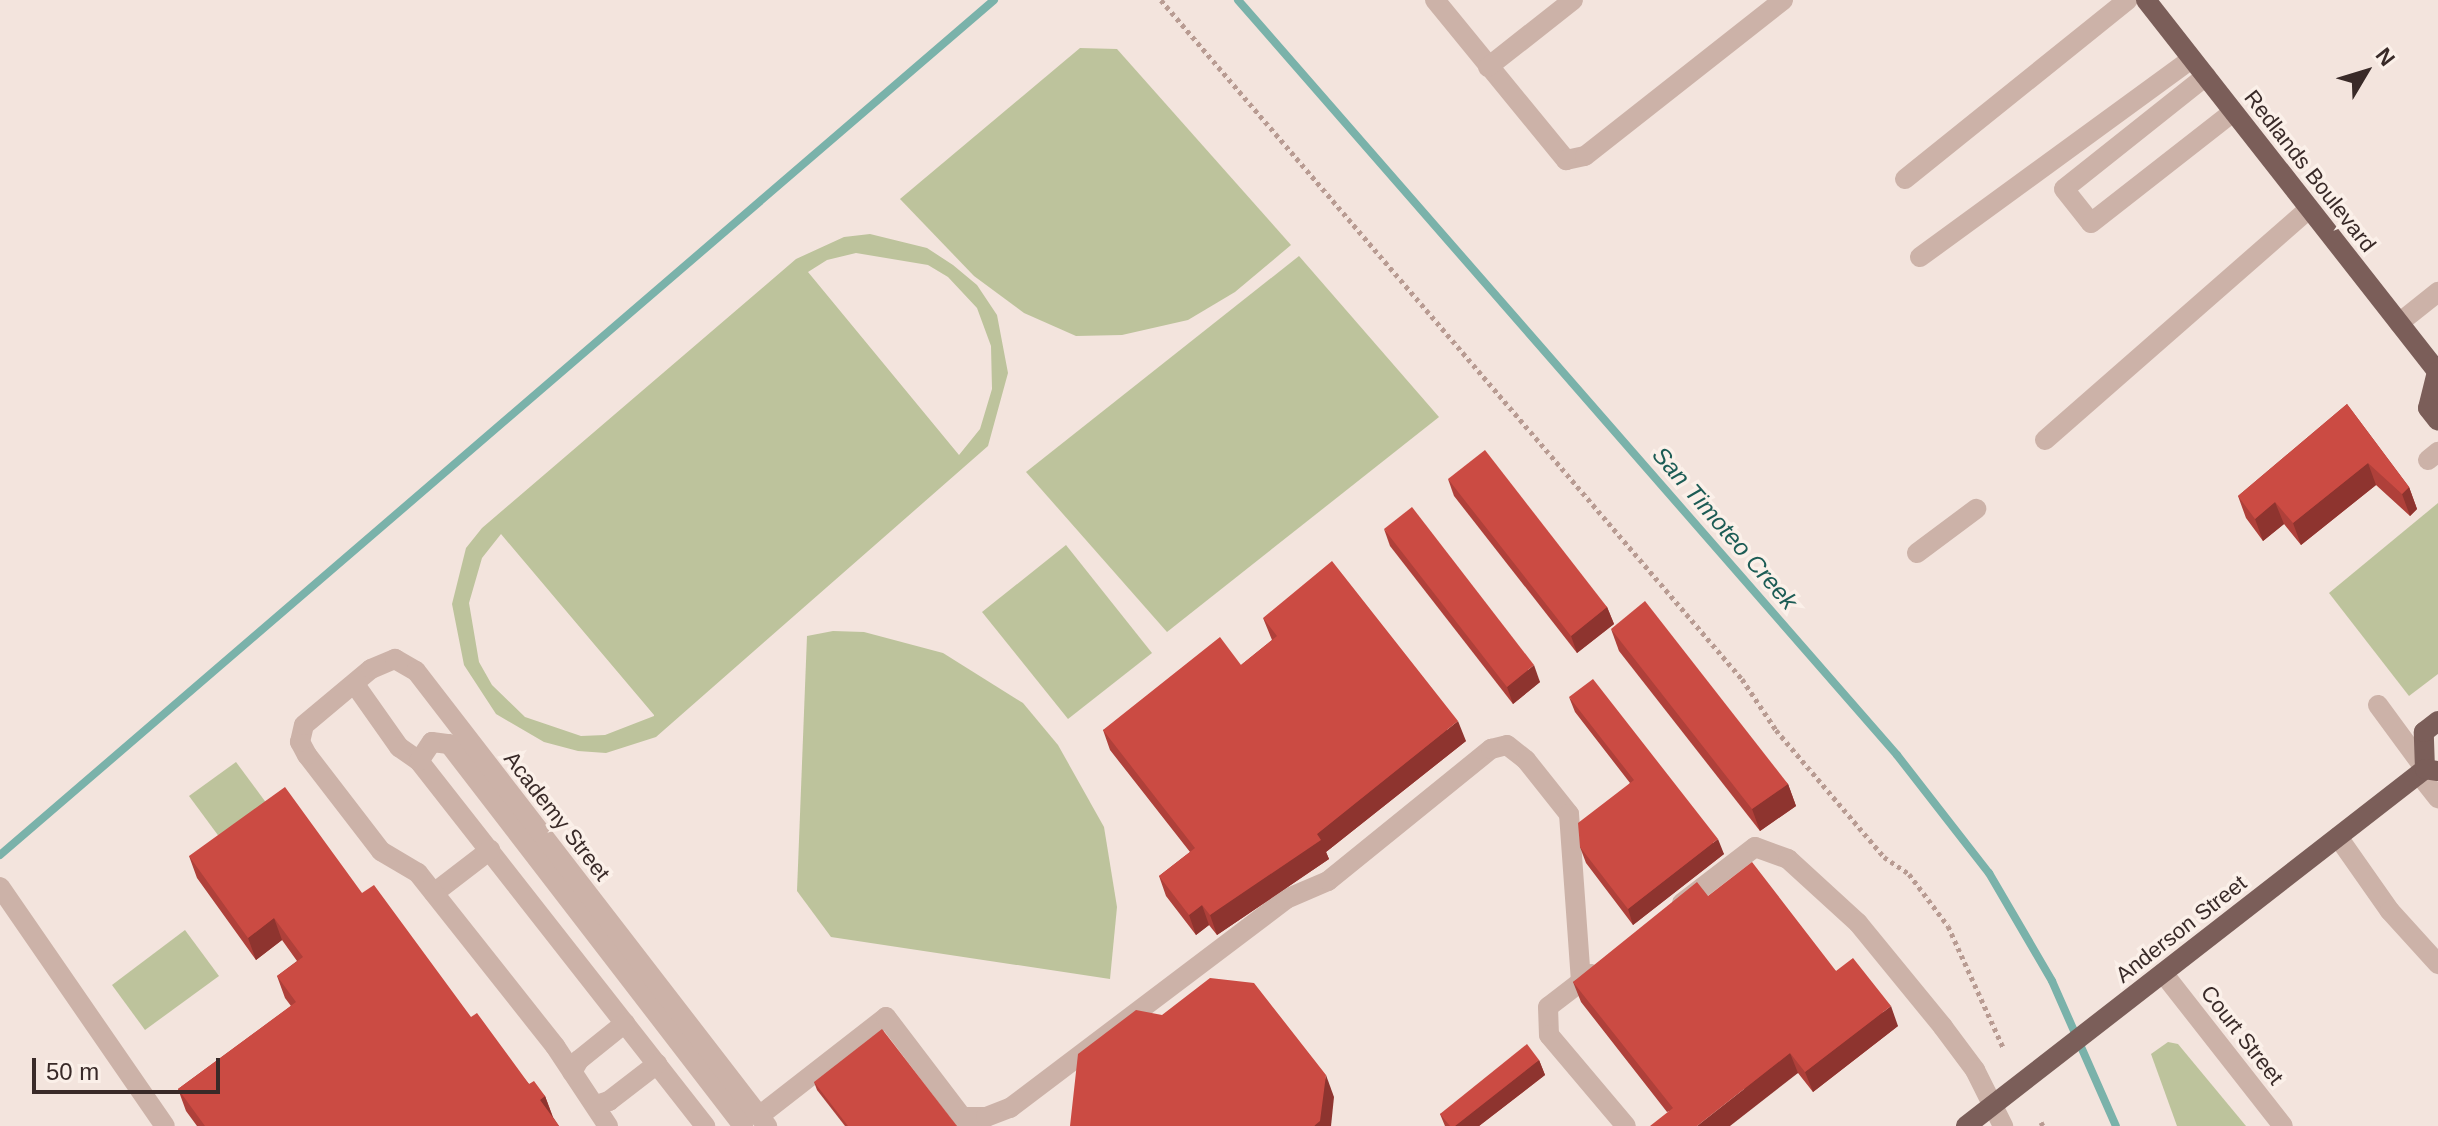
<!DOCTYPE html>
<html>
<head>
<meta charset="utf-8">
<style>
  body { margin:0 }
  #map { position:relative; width:2438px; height:1126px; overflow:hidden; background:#f3e4dd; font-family:Helvetica,sans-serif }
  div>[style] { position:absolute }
  .green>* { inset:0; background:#bdc39c }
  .stream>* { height:8px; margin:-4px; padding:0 4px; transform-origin:4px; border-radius:4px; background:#7ab2aa }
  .path>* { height:5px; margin-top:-2.5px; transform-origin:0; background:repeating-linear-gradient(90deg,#b89b92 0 4px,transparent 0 8px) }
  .minor>* { height:20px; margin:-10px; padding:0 10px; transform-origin:10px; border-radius:10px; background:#ccb2a8 }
  .major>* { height:20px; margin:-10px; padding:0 10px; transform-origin:10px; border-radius:10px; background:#7b5e59 }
  .wall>* { inset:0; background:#af403a }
  .shaded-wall>* { inset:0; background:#8e342f }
  .building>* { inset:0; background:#cb4b43 }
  span { translate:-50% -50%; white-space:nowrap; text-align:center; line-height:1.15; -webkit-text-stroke:7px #fbf0e9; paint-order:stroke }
  .street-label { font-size:22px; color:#392a28 }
  .water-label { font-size:24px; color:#1c5c55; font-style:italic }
  .north { position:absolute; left:2326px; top:32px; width:80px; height:80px; -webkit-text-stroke:6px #fbf0e9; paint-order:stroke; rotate:52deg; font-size:22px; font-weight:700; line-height:32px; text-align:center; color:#392a28 }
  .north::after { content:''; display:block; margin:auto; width:28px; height:36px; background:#392a28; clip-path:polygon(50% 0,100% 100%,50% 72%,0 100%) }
  .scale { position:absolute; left:32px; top:1058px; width:188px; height:36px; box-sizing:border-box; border:4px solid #392a28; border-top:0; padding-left:10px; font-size:24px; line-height:28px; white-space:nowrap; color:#392a28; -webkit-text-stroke:6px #fbf0e9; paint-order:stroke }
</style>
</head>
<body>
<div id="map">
  <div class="green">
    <div style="clip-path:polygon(1080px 48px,1117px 49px,1291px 245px,1235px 292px,1188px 320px,1122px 335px,1076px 336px,1024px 313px,974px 276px,900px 199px)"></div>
    <div style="clip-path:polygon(evenodd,870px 234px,927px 248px,953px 265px,977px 285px,997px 315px,1008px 373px,988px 446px,656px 737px,606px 753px,578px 751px,544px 742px,496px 714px,464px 665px,452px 604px,466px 548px,482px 528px,796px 259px,844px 237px,870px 234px,856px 253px,928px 265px,948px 277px,977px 308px,991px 346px,992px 389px,980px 429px,959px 455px,808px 272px,827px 260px,856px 253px,870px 234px,501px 534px,654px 715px,654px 716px,605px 735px,581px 736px,525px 717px,492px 685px,479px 662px,469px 603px,482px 558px,501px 534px)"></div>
    <div style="clip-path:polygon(1299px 256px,1439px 417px,1167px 632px,1026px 472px)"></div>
    <div style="clip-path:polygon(2438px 503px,2438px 674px,2409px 696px,2329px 593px)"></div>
    <div style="clip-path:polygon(1066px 545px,1152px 653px,1068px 719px,982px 612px)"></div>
    <div style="clip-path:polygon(833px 631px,864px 632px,943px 653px,1023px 703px,1058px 745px,1104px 827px,1117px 907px,1110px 979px,831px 937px,797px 891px,807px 636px)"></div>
    <div style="clip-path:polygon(236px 762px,270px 808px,223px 842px,189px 796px)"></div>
    <div style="clip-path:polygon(185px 930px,219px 976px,145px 1030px,112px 985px)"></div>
    <div style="clip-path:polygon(2168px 1042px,2178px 1044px,2246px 1126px,2177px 1126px,2151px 1054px)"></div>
  </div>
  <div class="stream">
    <div style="left:1238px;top:0;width:1002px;rotate:48.88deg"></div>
    <div style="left:1897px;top:755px;width:150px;rotate:52.1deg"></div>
    <div style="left:1989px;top:873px;width:125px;rotate:59.7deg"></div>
    <div style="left:2052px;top:981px;width:158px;rotate:66.2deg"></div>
    <div style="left:0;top:855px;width:1311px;rotate:-40.7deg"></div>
  </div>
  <div class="path">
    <div style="left:1161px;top:0;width:894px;rotate:49.45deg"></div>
    <div style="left:1742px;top:679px;width:61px;rotate:56.3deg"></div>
    <div style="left:1776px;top:730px;width:167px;rotate:49.6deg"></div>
    <div style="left:1884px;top:857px;width:30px;rotate:34deg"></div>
    <div style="left:1909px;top:874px;width:65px;rotate:53.1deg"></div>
    <div style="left:1948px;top:926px;width:133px;rotate:65.6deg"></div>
    <div style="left:2041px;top:1122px;width:4px;rotate:63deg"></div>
  </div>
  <div class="minor">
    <div style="left:1435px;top:0;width:207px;rotate:50.7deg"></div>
    <div style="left:1566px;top:160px;width:19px;rotate:-12deg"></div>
    <div style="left:1585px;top:156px;width:252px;rotate:-38.2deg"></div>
    <div style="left:1488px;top:67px;width:108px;rotate:-38.2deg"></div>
    <div style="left:2206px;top:76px;width:181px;rotate:141.5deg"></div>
    <div style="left:2064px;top:189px;width:43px;rotate:51.5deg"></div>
    <div style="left:2091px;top:223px;width:180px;rotate:-38deg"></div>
    <div style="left:1905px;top:179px;width:286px;rotate:-38.8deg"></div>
    <div style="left:1920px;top:257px;width:336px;rotate:-36.1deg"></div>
    <div style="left:2399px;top:323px;width:50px;rotate:-38.5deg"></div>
    <div style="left:2045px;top:440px;width:351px;rotate:-41.2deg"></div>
    <div style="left:2428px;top:460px;width:13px;rotate:-39deg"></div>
    <div style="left:1917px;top:553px;width:74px;rotate:-36.7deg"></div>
    <div style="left:356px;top:686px;width:75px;rotate:54.8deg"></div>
    <div style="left:399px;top:747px;width:24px;rotate:35deg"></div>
    <div style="left:419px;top:761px;width:464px;rotate:51.9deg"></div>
    <div style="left:2378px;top:705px;width:79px;rotate:53.7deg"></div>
    <div style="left:419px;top:761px;width:23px;rotate:-56deg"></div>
    <div style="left:432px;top:742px;width:17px;rotate:7deg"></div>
    <div style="left:449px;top:744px;width:482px;rotate:52.4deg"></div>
    <div style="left:2419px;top:774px;width:31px;rotate:52deg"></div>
    <div style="left:2338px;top:837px;width:90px;rotate:54.9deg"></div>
    <div style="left:2390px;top:911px;width:72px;rotate:47.8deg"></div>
    <div style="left:0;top:887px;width:290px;rotate:55.4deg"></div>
    <div style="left:434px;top:893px;width:71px;rotate:-37.5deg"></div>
    <div style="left:1682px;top:903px;width:92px;rotate:-37.5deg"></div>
    <div style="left:1755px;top:847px;width:35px;rotate:20deg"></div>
    <div style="left:1788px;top:859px;width:95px;rotate:42.4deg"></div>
    <div style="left:1858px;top:923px;width:134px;rotate:50.7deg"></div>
    <div style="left:1943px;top:1027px;width:54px;rotate:53.3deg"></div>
    <div style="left:1975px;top:1070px;width:63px;rotate:63.4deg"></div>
    <div style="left:2163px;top:973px;width:194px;rotate:51.9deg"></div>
    <div style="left:1591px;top:974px;width:54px;rotate:142.5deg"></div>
    <div style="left:1548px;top:1007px;width:28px;rotate:88deg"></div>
    <div style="left:1549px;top:1035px;width:119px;rotate:49.8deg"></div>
    <div style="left:572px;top:1072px;width:14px;rotate:-60deg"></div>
    <div style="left:579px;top:1060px;width:59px;rotate:-38.8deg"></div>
    <div style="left:596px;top:1105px;width:14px;rotate:-17deg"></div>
    <div style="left:609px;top:1101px;width:61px;rotate:-37.6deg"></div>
    <div style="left:759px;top:1116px;width:161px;rotate:-37.9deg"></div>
    <div style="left:886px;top:1017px;width:137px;rotate:52.7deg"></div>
    <div style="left:961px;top:1117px;width:25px"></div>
    <div style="left:986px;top:1117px;width:26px;rotate:-21deg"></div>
    <div style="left:1010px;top:1108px;width:346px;rotate:-37.1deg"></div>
    <div style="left:1286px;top:899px;width:46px;rotate:-23.2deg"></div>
    <div style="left:1328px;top:881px;width:210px;rotate:-39deg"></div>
    <div style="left:1491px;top:749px;width:16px;rotate:-14deg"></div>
    <div style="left:1507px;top:745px;width:24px;rotate:38deg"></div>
    <div style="left:1526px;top:760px;width:69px;rotate:51.5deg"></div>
    <div style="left:1569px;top:814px;width:168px;rotate:85.9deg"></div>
    <div style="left:608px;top:1126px;width:96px;rotate:-123.5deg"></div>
    <div style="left:555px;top:1046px;width:221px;rotate:-128.4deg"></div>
    <div style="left:418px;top:873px;width:43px;rotate:-149.3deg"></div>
    <div style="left:381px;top:851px;width:121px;rotate:-127.6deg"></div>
    <div style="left:307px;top:755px;width:15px;rotate:-118deg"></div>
    <div style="left:300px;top:742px;width:17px;rotate:-77deg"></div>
    <div style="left:304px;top:725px;width:87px;rotate:-39.9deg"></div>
    <div style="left:371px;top:669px;width:26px;rotate:-23deg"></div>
    <div style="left:395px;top:659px;width:24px;rotate:30deg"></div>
    <div style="left:416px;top:671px;width:575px;rotate:52.35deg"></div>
  </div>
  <div class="major">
    <div style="left:2146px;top:0;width:473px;rotate:51.9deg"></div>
    <div style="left:2437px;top:372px;width:37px;rotate:104deg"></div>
    <div style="left:2428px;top:408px;width:16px;rotate:52deg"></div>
    <div style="left:2425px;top:769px;width:37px;rotate:-92deg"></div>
    <div style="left:2424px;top:732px;width:18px;rotate:-38deg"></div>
    <div style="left:1966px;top:1126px;width:581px;rotate:-37.87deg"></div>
    <div style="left:2425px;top:769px;width:13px;rotate:9deg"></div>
  </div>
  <div class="wall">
    <div style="clip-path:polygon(2347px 404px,2409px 487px,2417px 509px,2410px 516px,2376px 485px,2301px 545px,2284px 524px,2263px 541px,2246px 518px,2238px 496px)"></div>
    <div style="clip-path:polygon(1448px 479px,1607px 607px,1614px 624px,1577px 653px,1454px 496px)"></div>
    <div style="clip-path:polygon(1384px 529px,1540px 682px,1513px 704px,1390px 546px)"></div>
    <div style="clip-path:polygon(1263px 618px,1466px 741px,1326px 852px,1329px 859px,1217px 935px,1209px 925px,1196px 935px,1166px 896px,1159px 876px,1190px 852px,1110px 750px,1103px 730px,1241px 665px,1272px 640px)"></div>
    <div style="clip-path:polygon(1611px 629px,1788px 784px,1796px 806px,1760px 831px,1619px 651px)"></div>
    <div style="clip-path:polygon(1569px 697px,1724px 854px,1633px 925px,1586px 863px,1580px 847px,1630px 783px,1575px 712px)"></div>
    <div style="clip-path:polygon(189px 856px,362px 893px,529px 1084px,545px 1096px,553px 1117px,559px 1126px,197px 1126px,186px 1111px,178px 1089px,291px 1006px,285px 998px,277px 976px,297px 961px,282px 940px,256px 960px,197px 878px)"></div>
    <div style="clip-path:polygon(1708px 896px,1836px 971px,1898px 1026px,1813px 1092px,1798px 1073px,1667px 1112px,1581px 1002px,1573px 982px)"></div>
    <div style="clip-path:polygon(1539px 1060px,1545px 1075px,1479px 1126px,1445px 1126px,1440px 1114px)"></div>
    <div style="clip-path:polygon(814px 1082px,957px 1126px,845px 1126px,817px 1090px)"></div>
  </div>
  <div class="shaded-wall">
    <div style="clip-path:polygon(2368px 463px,2376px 485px,2301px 545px,2293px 523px)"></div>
    <div style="clip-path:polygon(2409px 487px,2417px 509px,2410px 516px,2402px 494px)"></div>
    <div style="clip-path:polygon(2275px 502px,2284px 524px,2263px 541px,2255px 519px)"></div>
    <div style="clip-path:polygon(1607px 607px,1614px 624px,1577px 653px,1571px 636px)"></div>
    <div style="clip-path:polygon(1534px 665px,1540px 682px,1513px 704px,1507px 687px)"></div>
    <div style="clip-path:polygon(1458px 721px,1466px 741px,1326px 852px,1329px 859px,1217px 935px,1210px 915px,1317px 834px)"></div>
    <div style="clip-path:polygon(1788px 784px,1796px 806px,1760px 831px,1752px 809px)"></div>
    <div style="clip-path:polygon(1718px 839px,1724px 854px,1633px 925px,1628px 909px)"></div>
    <div style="clip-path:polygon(1202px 905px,1209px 925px,1196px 935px,1189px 915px)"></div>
    <div style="clip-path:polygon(274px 918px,282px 940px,256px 960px,248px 938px)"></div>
    <div style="clip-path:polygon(1891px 1006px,1898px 1026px,1813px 1092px,1805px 1072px)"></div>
    <div style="clip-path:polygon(1790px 1053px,1798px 1073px,1730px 1126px,1697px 1126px)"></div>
    <div style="clip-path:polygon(1539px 1060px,1545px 1075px,1479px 1126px,1455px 1126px)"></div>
    <div style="clip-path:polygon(1326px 1075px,1334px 1097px,1331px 1126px,1314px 1126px)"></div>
    <div style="clip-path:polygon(545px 1096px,553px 1118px,540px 1100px)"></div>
  </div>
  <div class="building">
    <div style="clip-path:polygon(2347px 404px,2409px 487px,2402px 494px,2368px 463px,2293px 523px,2275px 502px,2255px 519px,2238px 496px)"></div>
    <div style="clip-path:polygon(1485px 450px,1607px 607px,1571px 636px,1448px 479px)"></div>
    <div style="clip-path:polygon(1412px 507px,1534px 665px,1507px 687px,1384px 529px)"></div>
    <div style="clip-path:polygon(1332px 561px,1458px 721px,1317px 834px,1321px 840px,1210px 915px,1202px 905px,1189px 915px,1159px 876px,1195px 848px,1103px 730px,1220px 637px,1241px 665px,1277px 636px,1263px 618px)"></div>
    <div style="clip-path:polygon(1645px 601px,1788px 784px,1752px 809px,1611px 629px)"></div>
    <div style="clip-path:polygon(1593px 679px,1718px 839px,1628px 909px,1580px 847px,1578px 823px,1634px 780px,1569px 697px)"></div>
    <div style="clip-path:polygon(285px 787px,362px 893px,374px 885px,471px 1017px,477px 1013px,529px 1084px,534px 1081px,545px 1096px,540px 1100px,559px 1126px,205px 1126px,178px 1089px,296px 1002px,277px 976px,303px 957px,274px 918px,248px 938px,189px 856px)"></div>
    <div style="clip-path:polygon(1752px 862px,1836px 971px,1853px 958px,1891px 1006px,1805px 1072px,1790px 1053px,1697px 1126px,1650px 1126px,1673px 1108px,1573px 982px,1697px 882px,1708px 896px)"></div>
    <div style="clip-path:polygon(1210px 978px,1254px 983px,1326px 1075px,1320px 1121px,1314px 1126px,1070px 1126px,1078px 1054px,1136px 1010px,1162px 1015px)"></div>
    <div style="clip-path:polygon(882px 1029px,957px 1126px,848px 1126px,814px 1082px)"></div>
    <div style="clip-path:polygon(1527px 1044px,1539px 1060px,1455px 1126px,1450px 1126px,1440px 1114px)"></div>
  </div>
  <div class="street-label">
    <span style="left:2310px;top:171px;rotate:52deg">Redlands Boulevard</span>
    <span style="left:557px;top:816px;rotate:52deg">Academy Street</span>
    <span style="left:2181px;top:929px;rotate:-38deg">Anderson Street</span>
    <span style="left:2242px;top:1035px;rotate:52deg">Court Street</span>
  </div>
  <div class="water-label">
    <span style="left:1725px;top:528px;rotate:49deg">San Timoteo Creek</span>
  </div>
  <div class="north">N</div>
  <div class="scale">50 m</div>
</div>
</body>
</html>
